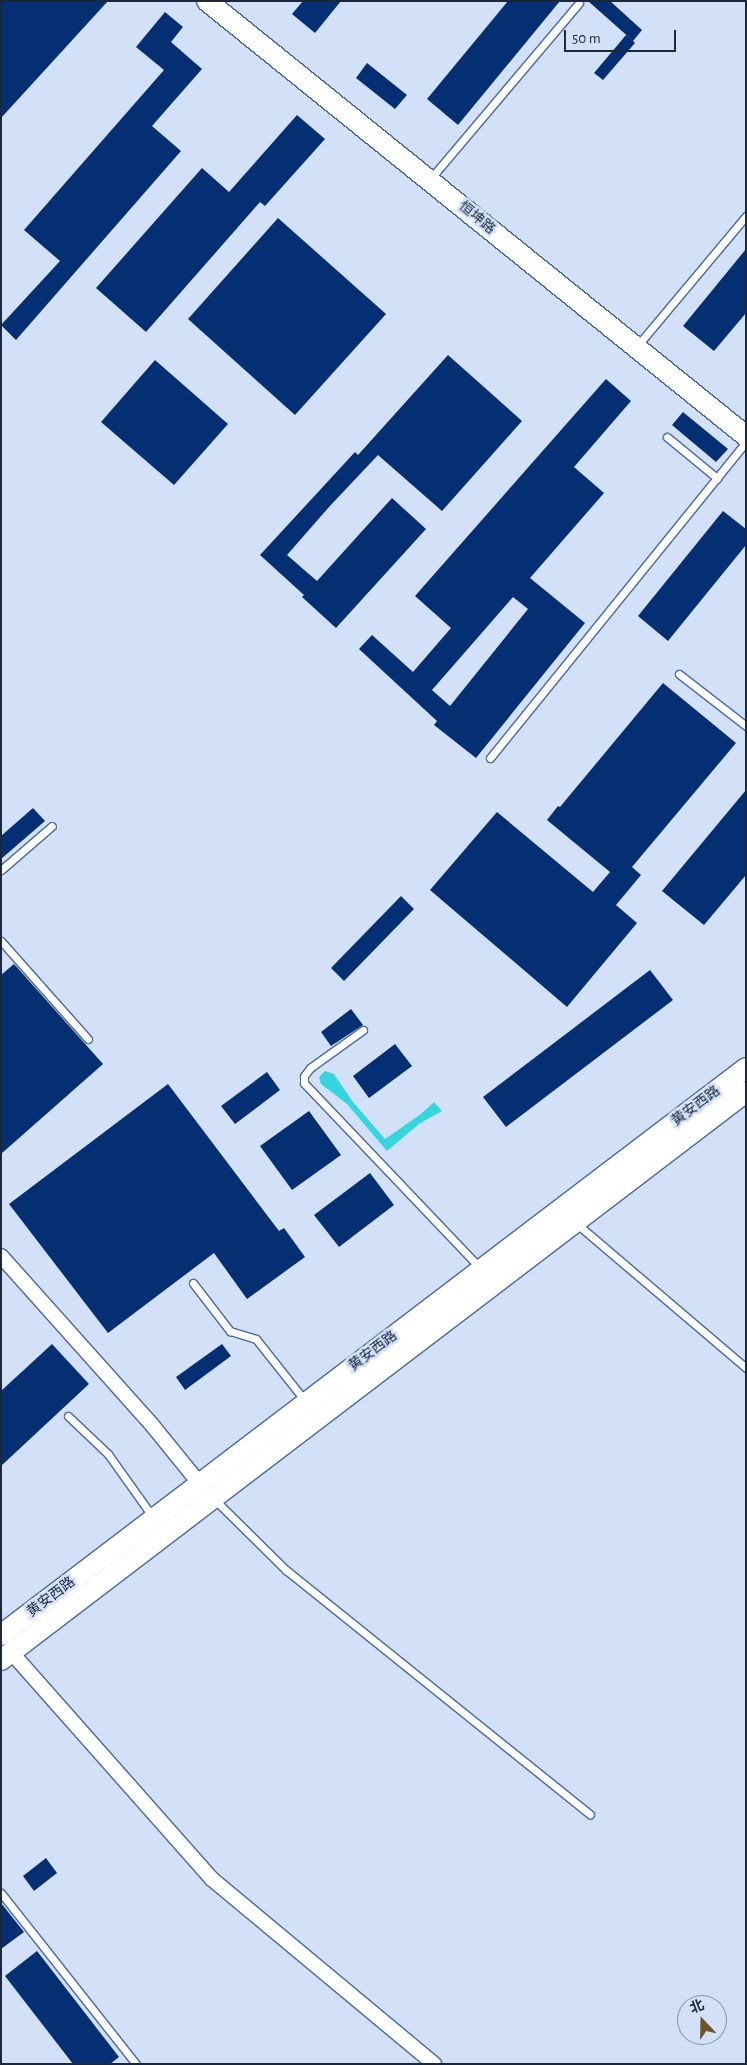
<!DOCTYPE html>
<html>
<head>
<meta charset="utf-8">
<style>
  body { margin:0 }
  #map { position:relative; width:747px; height:2065px; overflow:hidden; background:#d2e0f8; font-family:"Alegreya Sans","Noto Sans SC",sans-serif }
  div>[style] { position:absolute }
  .water>* { inset:0; background:#35d6de }
  .building>* { inset:0; background:#042f73 }
  .roads { filter:drop-shadow(1px 0 #4b699c) drop-shadow(-1px 0 #4b699c) drop-shadow(0 1px #4b699c) drop-shadow(0 -1px #4b699c) }
  .lane>* { height:7px; margin:-3.5px; padding:0 3.5px; transform-origin:3.5px; border-radius:3.5px; background:#fff }
  .street>* { height:14px; margin:-7px; padding:0 7px; transform-origin:7px; border-radius:7px; background:#fff }
  .secondary>* { height:20px; margin:-10px; padding:0 10px; transform-origin:10px; border-radius:10px; background:#fff }
  span { translate:-50% -50%; white-space:nowrap; text-align:center; line-height:1.15; -webkit-text-stroke:5px #d2e0f8; paint-order:stroke }
  .street-label { font-size:14px; color:#1a273c }
  .frame { position:absolute; inset:0; border:2px solid #1a273c; pointer-events:none }
  .north { position:absolute; left:677px; top:1995px; width:50px; height:50px; box-sizing:border-box; background:#d2e0f8; border:1px solid #8896ad; border-radius:50%; rotate:339deg; font-size:14px; font-weight:700; line-height:20px; text-align:center; color:#1a273c }
  .north::after { content:''; display:block; margin:auto; width:18px; height:22px; background:#6e5425; clip-path:polygon(50% 0,100% 100%,50% 72%,0 100%) }
  .scale { position:absolute; left:564px; top:30px; width:112px; height:22px; box-sizing:border-box; border:2px solid #1a273c; border-top:0; padding-left:6px; font-size:15px; line-height:18px; white-space:nowrap; color:#1a273c; -webkit-text-stroke:4px #d2e0f8; paint-order:stroke }
</style>
</head>
<body>
<div id="map">
  <div class="water">
    <div style="clip-path:polygon(325px 1071px,334px 1074px,353px 1102px,385px 1139px,421px 1114px,434px 1102px,442px 1111px,419px 1124px,387px 1151px,347px 1104px,321px 1084px,319px 1077px)"></div>
  </div>
  <div class="building">
    <div style="clip-path:polygon(1px 1px,108px 1px,1px 118px)"></div>
    <div style="clip-path:polygon(303px 1px,341px 1px,315px 33px,292px 14px)"></div>
    <div style="clip-path:polygon(508px 1px,560px 1px,458px 125px,427px 99px)"></div>
    <div style="clip-path:polygon(588px 1px,610px 1px,642px 30px,633px 41px,635px 43px,603px 80px,594px 73px,626px 35px,632px 40px)"></div>
    <div style="clip-path:polygon(165px 12px,183px 27px,171px 42px,202px 69px,152px 126px,181px 151px,16px 340px,1px 325px,60px 261px,24px 230px,164px 70px,136px 47px)"></div>
    <div style="clip-path:polygon(367px 63px,407px 95px,395px 109px,356px 78px)"></div>
    <div style="clip-path:polygon(297px 115px,325px 139px,265px 206px,260px 202px,146px 332px,96px 288px,202px 168px,229px 192px)"></div>
    <div style="clip-path:polygon(278px 218px,386px 314px,295px 415px,188px 319px)"></div>
    <div style="clip-path:polygon(746px 249px,746px 313px,714px 351px,683px 326px)"></div>
    <div style="clip-path:polygon(448px 355px,522px 421px,442px 511px,378px 455px,329px 507px,287px 555px,317px 581px,392px 498px,426px 529px,336px 628px,302px 597px,304px 595px,260px 555px,355px 452px,358px 455px)"></div>
    <div style="clip-path:polygon(155px 360px,228px 424px,174px 485px,101px 422px)"></div>
    <div style="clip-path:polygon(evenodd,606px 379px,631px 401px,574px 467px,604px 493px,530px 578px,585px 623px,476px 758px,434px 725px,437px 721px,359px 649px,372px 635px,413px 672px,451px 628px,415px 596px,606px 379px,513px 597px,528px 609px,450px 706px,432px 690px,513px 597px)"></div>
    <div style="clip-path:polygon(683px 412px,728px 449px,716px 462px,672px 425px)"></div>
    <div style="clip-path:polygon(723px 511px,746px 529px,746px 545px,668px 641px,638px 616px)"></div>
    <div style="clip-path:polygon(663px 683px,736px 743px,632px 867px,641px 875px,616px 905px,637px 923px,567px 1007px,430px 890px,497px 812px,593px 892px,610px 872px,547px 820px,558px 806px,560px 807px)"></div>
    <div style="clip-path:polygon(746px 790px,746px 875px,704px 925px,662px 891px)"></div>
    <div style="clip-path:polygon(33px 808px,45px 821px,1px 859px,1px 836px)"></div>
    <div style="clip-path:polygon(401px 896px,414px 909px,344px 981px,331px 968px)"></div>
    <div style="clip-path:polygon(14px 964px,103px 1064px,1px 1154px,1px 975px)"></div>
    <div style="clip-path:polygon(650px 970px,673px 1000px,506px 1127px,483px 1097px)"></div>
    <div style="clip-path:polygon(351px 1009px,363px 1025px,331px 1046px,321px 1032px)"></div>
    <div style="clip-path:polygon(395px 1044px,412px 1066px,369px 1098px,353px 1076px)"></div>
    <div style="clip-path:polygon(267px 1072px,280px 1090px,235px 1124px,221px 1106px)"></div>
    <div style="clip-path:polygon(168px 1084px,279px 1231px,284px 1228px,305px 1257px,247px 1299px,214px 1253px,108px 1333px,9px 1204px)"></div>
    <div style="clip-path:polygon(309px 1111px,341px 1155px,292px 1190px,260px 1146px)"></div>
    <div style="clip-path:polygon(370px 1173px,394px 1205px,339px 1247px,314px 1215px)"></div>
    <div style="clip-path:polygon(52px 1344px,89px 1384px,1px 1466px,1px 1391px)"></div>
    <div style="clip-path:polygon(222px 1344px,231px 1356px,185px 1390px,176px 1377px)"></div>
    <div style="clip-path:polygon(46px 1858px,57px 1873px,34px 1891px,23px 1876px)"></div>
    <div style="clip-path:polygon(1px 1903px,24px 1932px,1px 1949px)"></div>
    <div style="clip-path:polygon(37px 1951px,119px 2057px,110px 2064px,73px 2064px,5px 1976px)"></div>
  </div>
  <div class="roads">
    <div class="lane">
      <div style="left:431px;top:178px;width:229px;rotate:-49.8deg"></div>
      <div style="left:637px;top:346px;width:170px;rotate:-50deg"></div>
      <div style="left:667px;top:437px;width:65px;rotate:39.4deg"></div>
      <div style="left:679px;top:674px;width:85px;rotate:37.8deg"></div>
      <div style="left:490px;top:758px;width:407px;rotate:-51deg"></div>
      <div style="left:1px;top:870px;width:67px;rotate:-40.8deg"></div>
      <div style="left:1px;top:941px;width:131px;rotate:48.4deg"></div>
      <div style="left:363px;top:1030px;width:65px;rotate:144.4deg"></div>
      <div style="left:310px;top:1068px;width:10px;rotate:127deg"></div>
      <div style="left:304px;top:1076px;width:7px;rotate:90deg"></div>
      <div style="left:304px;top:1083px;width:257px;rotate:46.4deg"></div>
      <div style="left:577px;top:1224px;width:222px;rotate:40.4deg"></div>
      <div style="left:193px;top:1283px;width:61px;rotate:52.4deg"></div>
      <div style="left:230px;top:1331px;width:27px;rotate:17deg"></div>
      <div style="left:256px;top:1339px;width:80px;rotate:51.6deg"></div>
      <div style="left:68px;top:1416px;width:55px;rotate:43.5deg"></div>
      <div style="left:108px;top:1454px;width:77px;rotate:54.5deg"></div>
      <div style="left:215px;top:1500px;width:100px;rotate:44.6deg"></div>
      <div style="left:286px;top:1570px;width:390px;rotate:38.8deg"></div>
      <div style="left:1px;top:1893px;width:218px;rotate:51.7deg"></div>
    </div>
    <div class="street">
      <div style="left:1px;top:1256px;width:227px;rotate:48.2deg"></div>
      <div style="left:152px;top:1425px;width:76px;rotate:50.9deg"></div>
      <div style="left:11px;top:1652px;width:303px;rotate:48.5deg"></div>
      <div style="left:212px;top:1879px;width:289px;rotate:39.8deg"></div>
    </div>
    <div class="secondary">
      <div style="left:207px;top:1px;width:693px;rotate:38.91deg"></div>
      <div style="left:1px;top:1635px;width:936px;rotate:-37.27deg"></div>
      <div style="left:1px;top:1660px;width:937px;rotate:-37.32deg"></div>
    </div>
  </div>
  <div class="street-label">
    <span style="left:477px;top:218px;rotate:39deg">恒坤路</span>
    <span style="left:696px;top:1106px;rotate:-37deg">黄安西路</span>
    <span style="left:373px;top:1351px;rotate:-37deg">黄安西路</span>
    <span style="left:51px;top:1597px;rotate:-37deg">黄安西路</span>
  </div>
  <div class="frame"></div>
  <div class="north">北</div>
  <div class="scale">50 m</div>
</div>
</body>
</html>
